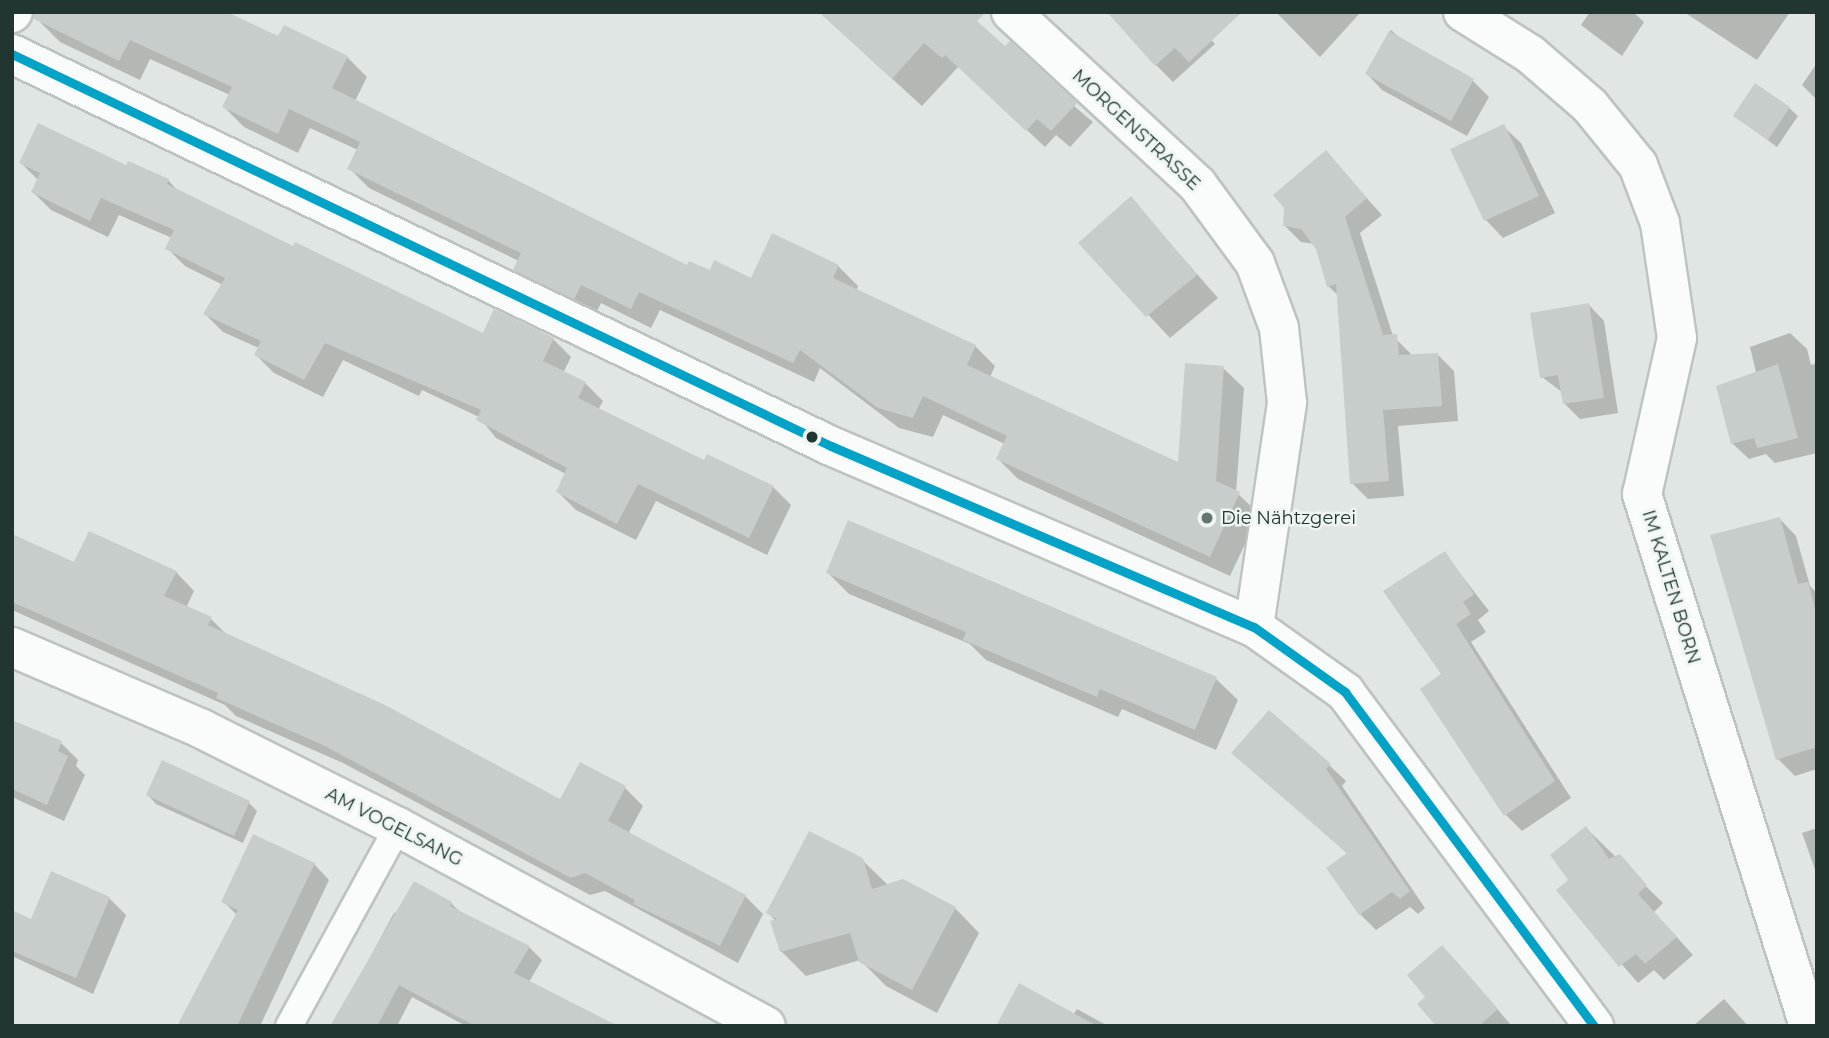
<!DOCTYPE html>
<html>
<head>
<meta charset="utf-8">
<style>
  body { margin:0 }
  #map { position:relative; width:1829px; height:1038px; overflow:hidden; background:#e0e6e3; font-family:Montserrat,sans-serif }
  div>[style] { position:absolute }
  .shadow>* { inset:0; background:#0003 }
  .building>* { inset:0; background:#c7cdcb }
  .roads { filter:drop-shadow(2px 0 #bdc3c0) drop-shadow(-2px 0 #bdc3c0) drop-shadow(0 2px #bdc3c0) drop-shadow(0 -2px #bdc3c0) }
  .service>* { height:26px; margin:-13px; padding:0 13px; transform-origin:13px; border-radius:13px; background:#fafbfb }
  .minor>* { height:38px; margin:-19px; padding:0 19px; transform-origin:19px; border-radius:19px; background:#fafbfb }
  .bus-1>* { height:9px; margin:-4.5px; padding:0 4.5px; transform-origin:4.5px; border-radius:4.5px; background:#02a3c6 }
  .dots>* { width:19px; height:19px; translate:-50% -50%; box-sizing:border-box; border:4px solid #eef5f2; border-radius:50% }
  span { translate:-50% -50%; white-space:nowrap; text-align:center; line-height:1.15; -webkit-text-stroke:5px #eef5f2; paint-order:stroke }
  .street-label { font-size:18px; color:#213631 }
  .poi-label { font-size:18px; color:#213631 }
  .left { translate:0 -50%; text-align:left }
  .frame { position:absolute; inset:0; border:14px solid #213631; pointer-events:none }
</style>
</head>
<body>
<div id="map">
  <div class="shadow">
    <div style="clip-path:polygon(45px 12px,279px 39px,347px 57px,367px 77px,355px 101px,688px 267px,752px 280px,773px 236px,838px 266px,858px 286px,856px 291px,975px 346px,995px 366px,990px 377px,1179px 465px,1223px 368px,1244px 388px,1236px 492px,1259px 514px,1230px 576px,1018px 479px,998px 459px,1005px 444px,943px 415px,933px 437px,899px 428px,820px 368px,814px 382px,660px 310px,651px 328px,601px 303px,594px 317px,535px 289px,515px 269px,519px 261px,369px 188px,349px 168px,358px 150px,310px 128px,298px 153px,244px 127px,224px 107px,230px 95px,150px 59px,140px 80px,60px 42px,40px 22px)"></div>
    <div style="clip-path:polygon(819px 12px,934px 12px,1005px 48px,1093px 122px,1070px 147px,1056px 135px,1045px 147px,959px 66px,922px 106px)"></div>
    <div style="clip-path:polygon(1186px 12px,1215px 44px,1173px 82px,1156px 65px)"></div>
    <div style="clip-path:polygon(1276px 12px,1361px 12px,1320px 57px)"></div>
    <div style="clip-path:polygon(1590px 12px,1633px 12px,1644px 22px,1622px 56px,1581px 25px)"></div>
    <div style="clip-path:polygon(1684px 12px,1790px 12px,1757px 60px)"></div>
    <div style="clip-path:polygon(1391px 30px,1410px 48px,1473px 81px,1489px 97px,1467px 136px,1382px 90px,1367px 74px)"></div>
    <div style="clip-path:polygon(1817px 63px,1817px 100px,1802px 85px)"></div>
    <div style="clip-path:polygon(1789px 108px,1798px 116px,1777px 147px,1735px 116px)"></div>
    <div style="clip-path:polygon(1503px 126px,1521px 143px,1555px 213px,1503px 238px,1486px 220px,1452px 150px)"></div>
    <div style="clip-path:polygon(1326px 153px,1382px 215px,1360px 233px,1393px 336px,1413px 356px,1438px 355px,1454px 371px,1458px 421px,1398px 426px,1404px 496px,1368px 499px,1352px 483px,1339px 296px,1328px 286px,1315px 244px,1301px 242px,1285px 226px)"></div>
    <div style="clip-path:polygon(21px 163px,127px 168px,168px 180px,179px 192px,294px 249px,484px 335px,553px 339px,571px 357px,563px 373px,585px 383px,603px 401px,598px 410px,704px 463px,773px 487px,791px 505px,767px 555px,656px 501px,636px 540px,576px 510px,558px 492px,566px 474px,496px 438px,479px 417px,422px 390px,419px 396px,343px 360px,323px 397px,274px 373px,256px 355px,259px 348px,223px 332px,205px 314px,223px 285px,185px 266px,167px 248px,172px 238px,119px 215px,108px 237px,51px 210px,33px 192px,38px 180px)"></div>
    <div style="clip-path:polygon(1131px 199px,1218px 298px,1170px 338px,1081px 243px)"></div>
    <div style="clip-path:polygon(1589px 305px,1604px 321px,1618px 413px,1580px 419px,1564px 403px,1562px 392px,1542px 377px)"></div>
    <div style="clip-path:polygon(1790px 333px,1807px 349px,1811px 365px,1817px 363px,1817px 453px,1775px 463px,1766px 454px,1749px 459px,1732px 443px,1718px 387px,1756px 372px,1750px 347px)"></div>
    <div style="clip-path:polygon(1780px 519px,1796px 536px,1810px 586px,1817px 593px,1817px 769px,1795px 776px,1778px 759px)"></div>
    <div style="clip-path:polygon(849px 522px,1216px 679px,1238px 700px,1216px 750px,1122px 709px,1118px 717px,986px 660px,970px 644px,849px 594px,828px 573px)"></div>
    <div style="clip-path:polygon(12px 536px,75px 565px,176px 572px,194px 591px,186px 608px,211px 619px,228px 636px,561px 802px,625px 788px,643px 806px,628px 834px,745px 896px,763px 914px,738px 963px,605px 891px,590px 895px,343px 763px,236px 716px,225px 705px,12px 610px)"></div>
    <div style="clip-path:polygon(1445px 554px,1489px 611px,1478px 620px,1486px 632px,1471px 642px,1571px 798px,1522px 831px,1506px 815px,1422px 689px,1444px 675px)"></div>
    <div style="clip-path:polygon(12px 722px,61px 743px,78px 760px,76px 766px,85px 775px,64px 821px,12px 797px)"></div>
    <div style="clip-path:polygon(1234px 753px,1329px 765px,1346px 781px,1342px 786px,1425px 908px,1418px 914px,1410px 907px,1376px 930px,1360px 914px,1349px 855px)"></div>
    <div style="clip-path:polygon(148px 795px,249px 803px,257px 811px,243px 843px,156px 804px)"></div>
    <div style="clip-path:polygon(1586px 828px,1663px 903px,1654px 912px,1693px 955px,1664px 980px,1654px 970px,1638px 983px,1558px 891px,1570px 881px)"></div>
    <div style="clip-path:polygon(1817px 828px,1817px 875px,1802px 833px)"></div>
    <div style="clip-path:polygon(862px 860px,888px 885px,955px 908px,979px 933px,937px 1013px,886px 986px,860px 960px,806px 976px,781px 951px,776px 921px,768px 913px)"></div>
    <div style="clip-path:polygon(314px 864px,329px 880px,260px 1026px,181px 1026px,237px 915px,224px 902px)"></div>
    <div style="clip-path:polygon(109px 898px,126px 915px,93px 994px,12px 956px,12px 921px,32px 921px)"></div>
    <div style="clip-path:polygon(451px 903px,461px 913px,529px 947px,542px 960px,529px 982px,582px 1026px,466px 1026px,412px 997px,397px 1026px,333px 1026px,394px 913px)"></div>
    <div style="clip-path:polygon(1457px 962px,1511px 1025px,1438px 1026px)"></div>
    <div style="clip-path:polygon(1724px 999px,1748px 1026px,1693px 1026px)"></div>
    <div style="clip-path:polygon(1077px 1009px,1108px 1026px,998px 1026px,1073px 1015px)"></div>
  </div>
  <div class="building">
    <div style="clip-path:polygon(34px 12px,227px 12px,278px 36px,284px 25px,348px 56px,332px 88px,687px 265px,689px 261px,710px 270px,714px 260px,751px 278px,772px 233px,839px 265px,833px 278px,976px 345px,967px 365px,1178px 462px,1185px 363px,1224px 366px,1216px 481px,1240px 492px,1210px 557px,996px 459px,1007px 436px,923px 396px,913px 418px,878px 408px,800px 350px,793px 363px,639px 292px,631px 309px,581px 285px,574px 299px,513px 270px,521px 253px,347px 169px,360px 142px,289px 109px,278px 134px,222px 107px,232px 87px,130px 40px,119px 61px,34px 19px)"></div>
    <div style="clip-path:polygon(819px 12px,986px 12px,977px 21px,1005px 46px,1010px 41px,1077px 103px,1051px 131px,1037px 119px,1026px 131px,945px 55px,942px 58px,924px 43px,892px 79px)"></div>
    <div style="clip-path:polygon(1107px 12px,1242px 12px,1189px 62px,1175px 48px,1155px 66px)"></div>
    <div style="clip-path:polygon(1389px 31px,1474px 79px,1451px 121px,1365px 74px)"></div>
    <div style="clip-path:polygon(1755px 83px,1790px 107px,1768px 140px,1733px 116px)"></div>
    <div style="clip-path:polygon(38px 123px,126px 165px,128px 161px,169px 179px,167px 184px,293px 246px,295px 242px,483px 333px,494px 309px,554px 338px,543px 361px,586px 382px,578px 398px,704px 460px,707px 454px,774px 486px,749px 538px,638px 484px,617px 524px,556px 492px,567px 468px,476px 420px,481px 410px,325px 343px,304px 380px,254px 355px,261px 341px,203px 314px,225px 278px,165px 249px,174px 230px,101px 198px,90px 221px,31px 192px,40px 173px,19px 163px)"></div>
    <div style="clip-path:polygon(1504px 124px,1539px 196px,1484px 221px,1450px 149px)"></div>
    <div style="clip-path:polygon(1326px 150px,1367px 198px,1345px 217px,1383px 335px,1397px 334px,1399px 355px,1438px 353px,1442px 406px,1383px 410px,1389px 481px,1350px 484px,1336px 284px,1327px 287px,1316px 249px,1301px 229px,1283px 226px,1284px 208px,1273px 195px)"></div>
    <div style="clip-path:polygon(1131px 196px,1197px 275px,1146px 317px,1078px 243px)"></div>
    <div style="clip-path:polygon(1589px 303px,1604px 398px,1563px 404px,1558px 375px,1540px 378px,1530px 313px)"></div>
    <div style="clip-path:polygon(1778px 364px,1798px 438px,1757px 448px,1754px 438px,1731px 444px,1716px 386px)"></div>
    <div style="clip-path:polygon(1780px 517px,1798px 584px,1808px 582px,1817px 616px,1817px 747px,1776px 760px,1710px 535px)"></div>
    <div style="clip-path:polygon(848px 520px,1217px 677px,1195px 730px,1100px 689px,1097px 697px,963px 640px,966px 632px,826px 573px)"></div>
    <div style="clip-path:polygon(89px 531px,177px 571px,164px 596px,212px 617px,208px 625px,383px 704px,560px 799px,580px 762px,626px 786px,608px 821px,746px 895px,720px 946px,633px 904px,635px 900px,585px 873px,571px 878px,323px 745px,216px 698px,218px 693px,12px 602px,12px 534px,74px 562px)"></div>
    <div style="clip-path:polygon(1445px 551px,1474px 594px,1463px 602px,1471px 614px,1456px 624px,1555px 781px,1504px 816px,1420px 689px,1441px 674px,1383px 591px)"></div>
    <div style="clip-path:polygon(1269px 710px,1331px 764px,1326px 769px,1410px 891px,1400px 899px,1392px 892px,1359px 915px,1326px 868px,1347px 853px,1231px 753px)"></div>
    <div style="clip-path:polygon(12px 720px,62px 741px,58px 751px,68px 756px,47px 805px,12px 789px)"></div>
    <div style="clip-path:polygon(162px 760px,250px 801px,234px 836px,146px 795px)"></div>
    <div style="clip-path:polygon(1586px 826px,1609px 859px,1620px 854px,1647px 885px,1638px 894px,1677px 937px,1645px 964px,1636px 954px,1619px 967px,1556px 890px,1568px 880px,1550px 855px)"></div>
    <div style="clip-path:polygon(809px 831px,863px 858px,872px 889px,903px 879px,956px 907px,912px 990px,859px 962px,850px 933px,780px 952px,770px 921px,777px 919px,766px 913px)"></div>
    <div style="clip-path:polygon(253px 834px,315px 863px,237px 1026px,177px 1026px,238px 910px,221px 902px)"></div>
    <div style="clip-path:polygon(51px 871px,110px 897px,76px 978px,12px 951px,12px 910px,31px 919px)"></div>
    <div style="clip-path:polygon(414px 881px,452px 902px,450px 906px,530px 946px,514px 973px,618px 1026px,475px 1026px,399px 985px,377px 1026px,330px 1026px)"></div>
    <div style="clip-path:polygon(1442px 945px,1498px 1009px,1479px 1026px,1436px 1026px,1417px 1004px,1425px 997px,1407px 975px)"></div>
    <div style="clip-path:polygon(1019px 983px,1097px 1026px,996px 1026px)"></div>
  </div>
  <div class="roads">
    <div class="service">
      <div style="left:289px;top:1026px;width:227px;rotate:-61.3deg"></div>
    </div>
    <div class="minor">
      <div style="left:1011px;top:12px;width:253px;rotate:42.8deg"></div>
      <div style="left:1197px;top:184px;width:98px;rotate:53.7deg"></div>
      <div style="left:1255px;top:263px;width:69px;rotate:69.7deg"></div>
      <div style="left:1279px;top:328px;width:75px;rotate:83.9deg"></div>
      <div style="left:1287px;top:403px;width:226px;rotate:98.4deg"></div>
      <div style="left:1463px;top:12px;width:79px;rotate:32.1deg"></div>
      <div style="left:1530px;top:54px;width:79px;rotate:40.9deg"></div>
      <div style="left:1590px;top:106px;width:76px;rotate:50.9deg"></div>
      <div style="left:1638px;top:165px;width:62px;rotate:69.2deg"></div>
      <div style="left:1660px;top:223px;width:116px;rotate:81.6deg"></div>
      <div style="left:1677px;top:338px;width:160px;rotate:102.6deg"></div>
      <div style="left:1642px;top:494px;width:558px;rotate:72.57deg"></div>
      <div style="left:12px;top:13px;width:1px;rotate:-45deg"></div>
      <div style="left:12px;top:54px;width:908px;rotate:25.58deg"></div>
      <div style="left:831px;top:446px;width:460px;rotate:23.2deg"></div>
      <div style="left:1254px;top:627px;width:112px;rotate:35.5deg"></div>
      <div style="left:1345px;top:692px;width:417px;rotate:53.3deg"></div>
      <div style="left:12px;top:647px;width:207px;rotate:23.3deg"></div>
      <div style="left:202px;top:729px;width:219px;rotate:26.6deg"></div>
      <div style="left:398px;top:827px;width:418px;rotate:28.4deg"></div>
    </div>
  </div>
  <div class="bus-1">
    <div style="left:12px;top:54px;width:908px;rotate:25.58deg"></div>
    <div style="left:831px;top:446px;width:460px;rotate:23.2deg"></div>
    <div style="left:1254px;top:627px;width:112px;rotate:35.5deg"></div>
    <div style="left:1345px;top:692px;width:417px;rotate:53.3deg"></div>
  </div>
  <div class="dots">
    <div style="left:812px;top:437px;background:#213631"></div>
    <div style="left:1207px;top:518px;background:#64746f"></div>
  </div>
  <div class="street-label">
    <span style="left:1136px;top:130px;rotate:43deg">MORGENSTRASSE</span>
    <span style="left:1671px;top:587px;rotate:73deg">IM KALTEN BORN</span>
    <span style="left:394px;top:827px;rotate:27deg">AM VOGELSANG</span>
  </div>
  <div class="poi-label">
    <span class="left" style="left:1221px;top:518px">Die Nähtzgerei</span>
  </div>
  <div class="frame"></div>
</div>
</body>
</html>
